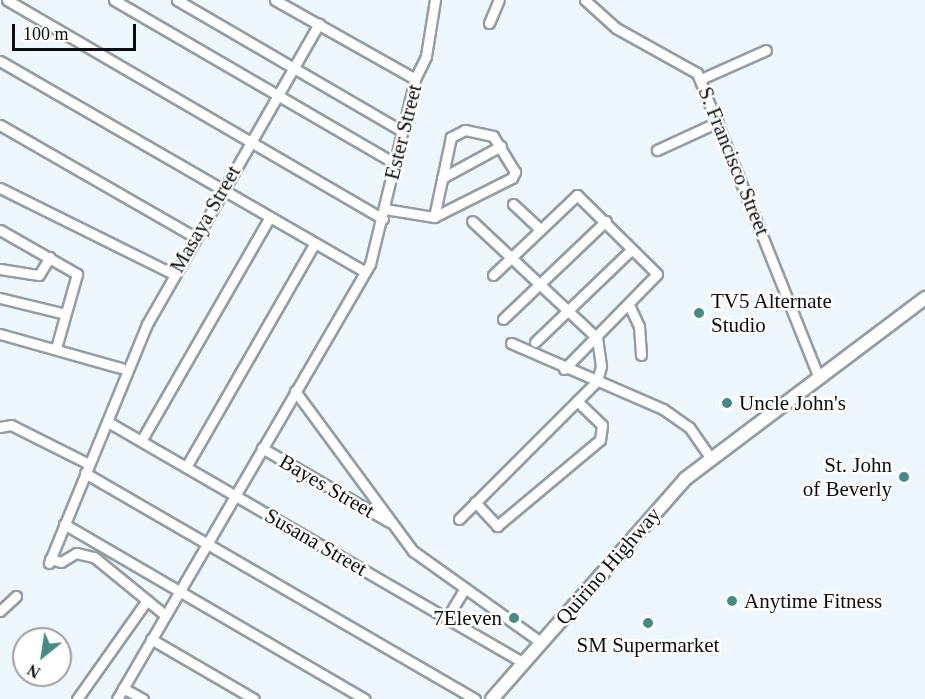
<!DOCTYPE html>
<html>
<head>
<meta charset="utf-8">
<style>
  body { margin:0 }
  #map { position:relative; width:925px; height:699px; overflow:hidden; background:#eff7fe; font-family:"Times New Roman",serif }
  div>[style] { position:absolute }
  .roads { filter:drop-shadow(2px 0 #939da4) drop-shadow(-2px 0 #939da4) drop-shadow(0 2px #939da4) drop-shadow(0 -2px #939da4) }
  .minor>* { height:9px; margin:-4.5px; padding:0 4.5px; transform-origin:4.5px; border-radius:4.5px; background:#fff }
  .major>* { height:12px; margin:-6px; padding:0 6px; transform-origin:6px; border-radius:6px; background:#fff }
  .dots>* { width:16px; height:16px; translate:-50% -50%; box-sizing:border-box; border:3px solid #fff; border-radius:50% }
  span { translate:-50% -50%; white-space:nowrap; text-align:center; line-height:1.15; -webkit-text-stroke:5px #fff; paint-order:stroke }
  .street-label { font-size:21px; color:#0b0e11 }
  .poi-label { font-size:21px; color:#0b0e11 }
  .left { translate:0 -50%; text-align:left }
  .right { translate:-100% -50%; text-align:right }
  .north { position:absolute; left:12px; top:627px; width:60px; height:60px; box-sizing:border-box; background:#fff; border:2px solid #9d9fa0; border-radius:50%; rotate:210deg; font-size:16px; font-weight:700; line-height:24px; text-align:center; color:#0b0e11 }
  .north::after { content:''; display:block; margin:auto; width:21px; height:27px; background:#448b84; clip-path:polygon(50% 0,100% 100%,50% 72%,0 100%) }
  .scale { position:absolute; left:12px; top:24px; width:124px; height:27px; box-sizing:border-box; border:3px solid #0b0e11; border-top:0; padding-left:8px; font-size:18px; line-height:21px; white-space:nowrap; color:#0b0e11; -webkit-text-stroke:4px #fff; paint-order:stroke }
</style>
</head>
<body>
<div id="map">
  <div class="roads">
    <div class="minor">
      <div style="left:7px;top:0;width:435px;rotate:30.2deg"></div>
      <div style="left:114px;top:0;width:324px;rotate:30.2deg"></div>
      <div style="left:177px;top:0;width:260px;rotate:30.2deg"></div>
      <div style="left:275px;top:0;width:161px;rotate:29.4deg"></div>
      <div style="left:585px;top:0;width:42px;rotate:42.1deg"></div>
      <div style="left:616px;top:28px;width:93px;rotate:29.1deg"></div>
      <div style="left:697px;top:73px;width:326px;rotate:68.2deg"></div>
      <div style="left:489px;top:23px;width:25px;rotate:-67deg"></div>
      <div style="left:0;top:61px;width:422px;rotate:30deg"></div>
      <div style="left:701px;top:79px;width:71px;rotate:-24deg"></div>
      <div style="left:0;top:125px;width:225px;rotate:29.9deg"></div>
      <div style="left:657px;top:150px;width:67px;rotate:-24.7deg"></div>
      <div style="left:442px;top:178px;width:67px;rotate:-28.5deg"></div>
      <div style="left:0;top:188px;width:193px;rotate:26.4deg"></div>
      <div style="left:513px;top:204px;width:35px;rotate:43deg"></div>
      <div style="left:385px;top:209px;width:50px;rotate:9.3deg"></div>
      <div style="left:434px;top:217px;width:87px;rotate:-26.6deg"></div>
      <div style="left:512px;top:178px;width:7px;rotate:-63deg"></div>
      <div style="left:515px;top:172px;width:42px;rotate:-121.4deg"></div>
      <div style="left:493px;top:136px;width:29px;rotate:-168deg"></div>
      <div style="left:465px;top:130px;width:16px;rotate:153deg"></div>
      <div style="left:451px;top:137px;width:82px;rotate:102deg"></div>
      <div style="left:0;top:230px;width:89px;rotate:29.7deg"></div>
      <div style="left:77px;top:274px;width:77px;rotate:105.8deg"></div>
      <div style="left:0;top:269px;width:39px;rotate:9deg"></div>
      <div style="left:39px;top:275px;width:21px;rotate:-59deg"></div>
      <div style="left:493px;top:275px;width:116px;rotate:-43.6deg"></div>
      <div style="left:577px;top:195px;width:112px;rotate:44.6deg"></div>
      <div style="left:657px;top:274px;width:133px;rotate:134.4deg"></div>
      <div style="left:0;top:298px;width:67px;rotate:13.8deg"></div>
      <div style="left:630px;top:307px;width:21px;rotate:65deg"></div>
      <div style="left:639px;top:326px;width:29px;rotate:86deg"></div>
      <div style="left:503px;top:319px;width:142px;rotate:-43.6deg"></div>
      <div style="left:0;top:334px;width:126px;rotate:15.7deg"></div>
      <div style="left:535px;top:342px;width:134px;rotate:-43.8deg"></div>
      <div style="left:511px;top:343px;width:166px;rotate:23.5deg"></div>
      <div style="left:663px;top:409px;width:32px;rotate:35deg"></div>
      <div style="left:689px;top:427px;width:37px;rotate:55deg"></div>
      <div style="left:295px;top:391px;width:199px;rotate:53.6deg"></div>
      <div style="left:413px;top:551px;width:158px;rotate:35.5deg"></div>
      <div style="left:108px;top:422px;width:481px;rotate:30.1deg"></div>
      <div style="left:0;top:427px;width:11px;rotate:-10deg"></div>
      <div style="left:11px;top:425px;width:87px;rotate:26.6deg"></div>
      <div style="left:141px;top:441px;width:258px;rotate:-60.1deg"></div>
      <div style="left:262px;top:448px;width:147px;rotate:30.2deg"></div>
      <div style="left:186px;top:467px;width:258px;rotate:-60.1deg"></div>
      <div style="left:85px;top:473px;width:451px;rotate:30.1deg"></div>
      <div style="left:475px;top:502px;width:33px;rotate:47deg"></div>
      <div style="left:497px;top:526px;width:134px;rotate:-39.9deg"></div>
      <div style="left:600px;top:440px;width:15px;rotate:-82deg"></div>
      <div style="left:602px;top:425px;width:35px;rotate:-136deg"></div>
      <div style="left:459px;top:519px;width:195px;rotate:-45deg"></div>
      <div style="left:597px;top:381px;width:16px;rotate:-75deg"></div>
      <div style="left:601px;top:366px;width:28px;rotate:-98deg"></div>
      <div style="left:597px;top:338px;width:171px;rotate:-136.9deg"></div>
      <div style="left:64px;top:524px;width:348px;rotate:30.2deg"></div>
      <div style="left:50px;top:559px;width:11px;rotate:15deg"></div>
      <div style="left:61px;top:562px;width:17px;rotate:-31deg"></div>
      <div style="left:76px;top:553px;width:18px;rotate:13deg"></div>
      <div style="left:94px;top:557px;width:92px;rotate:39.2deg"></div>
      <div style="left:49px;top:563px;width:258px;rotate:-67.7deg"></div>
      <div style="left:147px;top:324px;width:346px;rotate:-60.2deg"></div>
      <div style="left:0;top:611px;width:22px;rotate:-43deg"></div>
      <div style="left:447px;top:618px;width:35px;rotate:-59deg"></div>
      <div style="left:151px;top:639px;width:119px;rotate:30.2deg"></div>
      <div style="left:123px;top:688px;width:23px;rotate:29deg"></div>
      <div style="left:77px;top:699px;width:121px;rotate:-54.7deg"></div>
      <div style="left:117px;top:699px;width:503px;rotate:-59.82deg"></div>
      <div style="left:370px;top:264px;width:190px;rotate:-76.3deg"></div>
      <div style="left:415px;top:79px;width:25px;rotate:-64deg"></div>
      <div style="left:426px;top:56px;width:57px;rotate:-80.9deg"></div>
    </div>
    <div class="major">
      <div style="left:492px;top:699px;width:293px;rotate:-48.7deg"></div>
      <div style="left:685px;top:479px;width:301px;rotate:-37deg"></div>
    </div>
  </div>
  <div class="dots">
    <div style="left:699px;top:313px;background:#448b84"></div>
    <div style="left:727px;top:403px;background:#448b84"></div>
    <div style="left:904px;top:477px;background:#448b84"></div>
    <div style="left:732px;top:601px;background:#448b84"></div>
    <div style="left:514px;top:618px;background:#448b84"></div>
    <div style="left:648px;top:623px;background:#448b84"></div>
  </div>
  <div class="street-label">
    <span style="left:403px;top:132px;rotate:-76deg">Ester Street</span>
    <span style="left:734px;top:161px;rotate:68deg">S. Francisco Street</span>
    <span style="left:205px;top:219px;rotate:-60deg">Masaya Street</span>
    <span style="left:327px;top:486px;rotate:30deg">Bayes Street</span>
    <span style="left:316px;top:542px;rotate:30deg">Susana Street</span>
    <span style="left:608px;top:566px;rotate:-49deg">Quirino Highway</span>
  </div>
  <div class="poi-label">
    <span class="left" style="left:711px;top:313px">TV5 Alternate<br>Studio</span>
    <span class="left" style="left:739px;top:403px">Uncle John's</span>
    <span class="right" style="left:892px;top:477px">St. John<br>of Beverly</span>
    <span class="left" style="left:744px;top:601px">Anytime Fitness</span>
    <span class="right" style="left:502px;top:618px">7Eleven</span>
    <span style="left:648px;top:645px">SM Supermarket</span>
  </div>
  <div class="north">N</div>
  <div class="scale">100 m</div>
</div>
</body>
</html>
